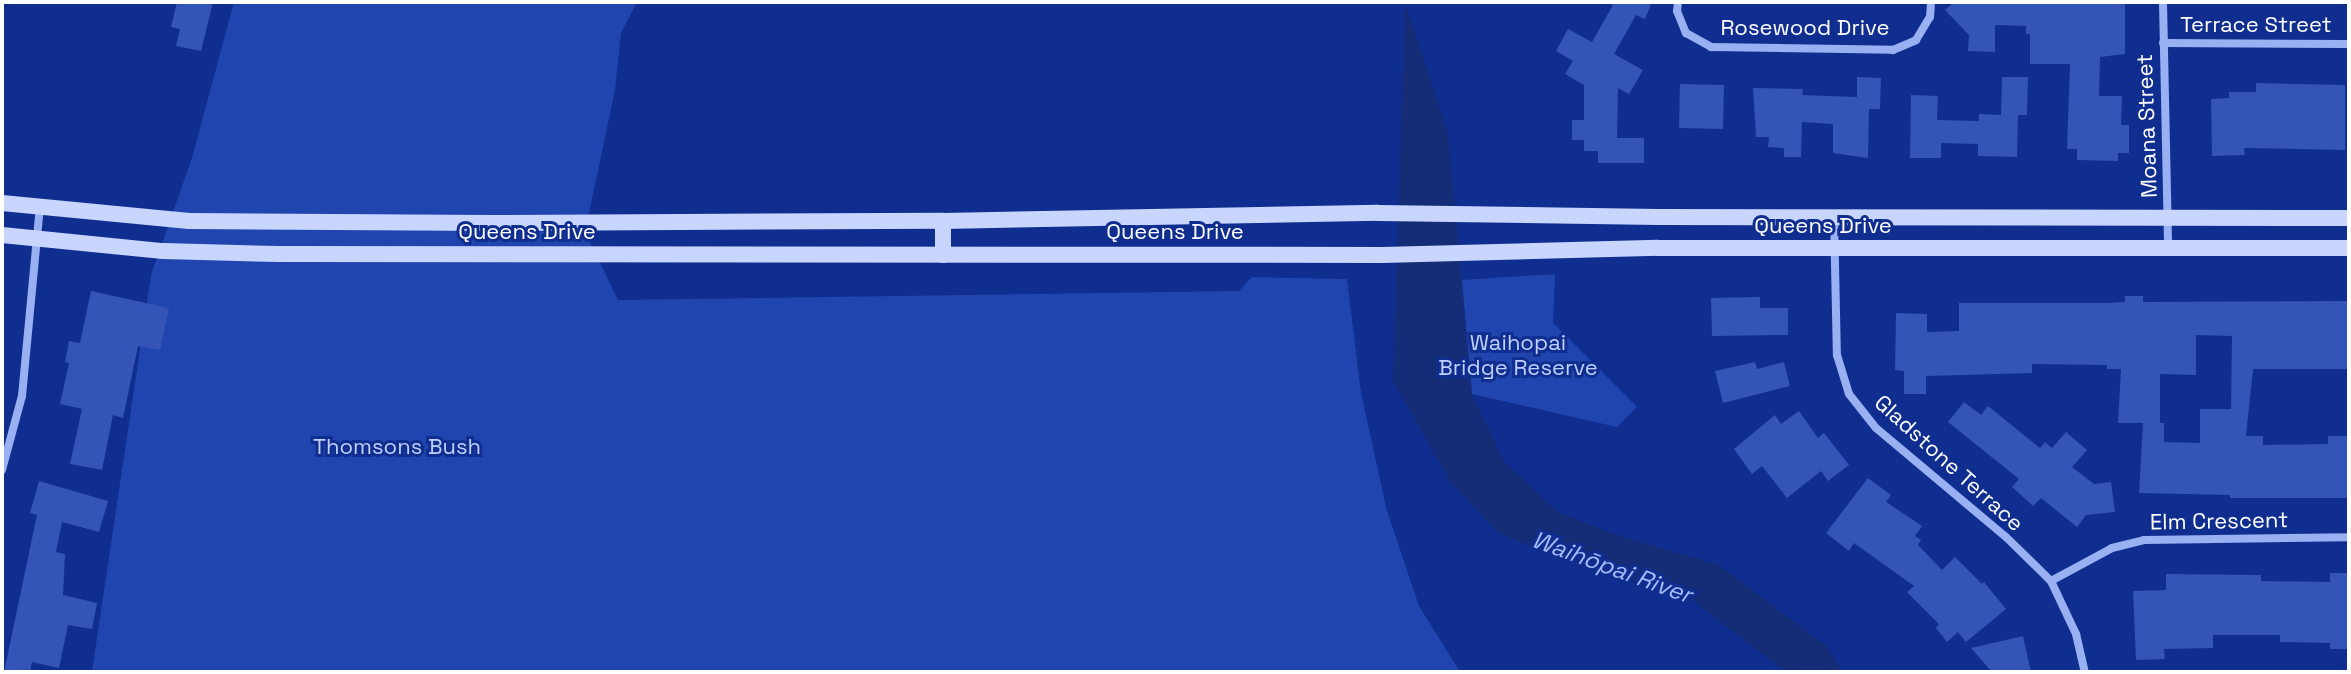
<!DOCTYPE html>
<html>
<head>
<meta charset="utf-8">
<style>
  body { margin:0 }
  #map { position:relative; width:2351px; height:674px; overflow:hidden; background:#102e8f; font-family:"Space Grotesk",sans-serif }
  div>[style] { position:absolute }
  .green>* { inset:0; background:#2145af }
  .water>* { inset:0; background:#152c76 }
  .building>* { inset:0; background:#3454b7 }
  .minor>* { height:8px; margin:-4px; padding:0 4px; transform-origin:4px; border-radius:4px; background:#99b0f3 }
  .secondary>* { height:16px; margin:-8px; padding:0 8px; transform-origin:8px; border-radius:8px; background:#c8d5fd }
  span { translate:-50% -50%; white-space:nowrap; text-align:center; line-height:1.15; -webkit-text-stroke:6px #102e8f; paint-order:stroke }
  .street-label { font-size:22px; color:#fff }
  .park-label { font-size:22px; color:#c0d0fe }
  .water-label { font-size:24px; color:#a5bbfa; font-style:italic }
  .frame { position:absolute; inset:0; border:4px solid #fff; pointer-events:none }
</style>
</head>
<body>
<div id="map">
  <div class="green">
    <div style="clip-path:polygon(234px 2px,637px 2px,621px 33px,615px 90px,585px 232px,618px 300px,1239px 291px,1252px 277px,1347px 279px,1361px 393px,1387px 511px,1419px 606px,1460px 672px,92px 672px,151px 275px,192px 158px)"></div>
    <div style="clip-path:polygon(1555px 274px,1553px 323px,1637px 407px,1617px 427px,1472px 394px,1462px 280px)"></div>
  </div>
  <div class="water">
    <div style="clip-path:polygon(1405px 3px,1448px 133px,1472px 394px,1505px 463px,1558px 512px,1620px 536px,1719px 565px,1826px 646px,1842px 672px,1786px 672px,1687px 596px,1589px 570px,1500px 534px,1451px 483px,1393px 381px)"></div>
  </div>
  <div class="building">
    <div style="clip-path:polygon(177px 2px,213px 2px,201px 51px,176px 46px,180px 29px,171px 27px)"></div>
    <div style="clip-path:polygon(1606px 2px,1652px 2px,1645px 19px,1636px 15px,1614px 54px,1643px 70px,1629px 94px,1618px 88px,1617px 138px,1644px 138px,1644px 163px,1598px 163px,1598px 151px,1584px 151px,1584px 140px,1572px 140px,1572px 120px,1584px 120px,1584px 85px,1565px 74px,1573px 61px,1556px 51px,1568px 29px,1592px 42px,1613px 5px)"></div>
    <div style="clip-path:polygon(1954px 2px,2125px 2px,2125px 54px,2100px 57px,2099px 96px,2122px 96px,2121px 125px,2129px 125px,2129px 153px,2118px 153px,2118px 161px,2077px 160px,2077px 149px,2067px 149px,2070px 64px,2030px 64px,2030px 34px,2026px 34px,2026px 26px,1995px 25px,1995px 52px,1968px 51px,1969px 35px,1945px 10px)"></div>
    <div style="clip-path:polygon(1857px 77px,1881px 78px,1880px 109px,1869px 109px,1868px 158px,1833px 153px,1833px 124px,1802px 122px,1801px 157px,1784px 157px,1784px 148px,1768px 147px,1769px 137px,1756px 137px,1753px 88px,1803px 89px,1802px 95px,1857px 97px)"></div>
    <div style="clip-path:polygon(2002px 77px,2028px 77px,2027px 115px,2018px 115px,2017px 157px,1978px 156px,1978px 144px,1941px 143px,1941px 158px,1910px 158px,1911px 95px,1938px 96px,1937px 120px,1979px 121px,1979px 114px,2001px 115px)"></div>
    <div style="clip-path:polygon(2256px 83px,2345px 85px,2345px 150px,2244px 148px,2245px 155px,2212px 156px,2211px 99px,2229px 98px,2229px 92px,2256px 92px)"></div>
    <div style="clip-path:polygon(1680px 84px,1724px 85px,1723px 129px,1679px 128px)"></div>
    <div style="clip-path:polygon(91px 291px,169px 308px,160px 350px,138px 346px,123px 418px,113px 415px,102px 470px,70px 464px,82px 409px,60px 404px,69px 363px,65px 362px,69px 341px,80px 343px)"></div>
    <div style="clip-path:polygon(evenodd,2125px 296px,2143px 296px,2143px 302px,2349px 301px,2349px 369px,2253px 369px,2246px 436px,2263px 436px,2263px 445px,2328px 444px,2328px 436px,2349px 436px,2349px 498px,2230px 498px,2230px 495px,2139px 493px,2143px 423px,2118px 423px,2121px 369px,2107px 369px,2107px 365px,2032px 364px,2032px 373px,1926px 376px,1926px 394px,1904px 394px,1904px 371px,1895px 370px,1896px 313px,1927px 314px,1927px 332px,1959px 331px,1959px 303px,2108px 303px,2125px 302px,2125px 296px,2196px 335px,2232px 336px,2231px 409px,2200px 409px,2200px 443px,2164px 442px,2164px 423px,2160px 423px,2160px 374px,2196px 375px,2196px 335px)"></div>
    <div style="clip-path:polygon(1760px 297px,1760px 308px,1788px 308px,1788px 335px,1712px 336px,1711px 298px)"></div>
    <div style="clip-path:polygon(1755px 362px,1757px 369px,1784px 362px,1790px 386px,1723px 403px,1715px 371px)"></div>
    <div style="clip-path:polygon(1964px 402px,1981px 415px,1988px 406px,2040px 448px,2045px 442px,2052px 448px,2066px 432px,2087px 450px,2072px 467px,2094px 484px,2111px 482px,2115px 512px,2086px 515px,2077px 527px,2041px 498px,2033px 506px,2012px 487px,2019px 479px,1948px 422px)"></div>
    <div style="clip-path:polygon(1799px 411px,1818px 438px,1824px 433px,1849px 465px,1828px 481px,1821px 471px,1787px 498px,1762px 466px,1752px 474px,1734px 449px,1775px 415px,1781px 424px)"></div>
    <div style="clip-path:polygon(1868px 478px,1891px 495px,1886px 502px,1922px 526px,1915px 536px,1921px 540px,1918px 545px,1942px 570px,1955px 557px,1982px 584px,1984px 582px,2006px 609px,1966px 642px,1958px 632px,1947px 642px,1936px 628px,1939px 624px,1907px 592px,1914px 586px,1854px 543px,1849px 551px,1826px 533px)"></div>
    <div style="clip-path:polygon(39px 481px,108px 501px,99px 532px,62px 522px,56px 552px,65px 554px,63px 595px,97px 603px,92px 629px,68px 625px,59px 668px,32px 662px,30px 672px,4px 672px,37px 515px,30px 513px)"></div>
    <div style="clip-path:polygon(2330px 573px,2349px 573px,2349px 649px,2330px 649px,2330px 643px,2280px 642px,2280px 635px,2213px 635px,2213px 648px,2164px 649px,2165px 659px,2136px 660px,2133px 591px,2166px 590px,2166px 574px,2261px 575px,2261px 581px,2330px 582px)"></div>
    <div style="clip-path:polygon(2023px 636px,2031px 672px,1992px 672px,1971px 648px)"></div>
  </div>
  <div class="minor">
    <div style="left:1678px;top:2px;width:9px;rotate:96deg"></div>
    <div style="left:1677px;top:11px;width:24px;rotate:68deg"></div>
    <div style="left:1686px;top:33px;width:29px;rotate:29deg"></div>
    <div style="left:1711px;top:47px;width:182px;rotate:0.9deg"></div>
    <div style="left:1893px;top:50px;width:25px;rotate:-23deg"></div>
    <div style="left:1916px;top:40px;width:27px;rotate:-59deg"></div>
    <div style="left:1930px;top:17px;width:15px;rotate:-86deg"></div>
    <div style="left:2163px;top:2px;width:246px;rotate:88.8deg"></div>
    <div style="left:2163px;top:43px;width:186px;rotate:0.3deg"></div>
    <div style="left:1834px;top:217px;width:138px;rotate:88.8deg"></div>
    <div style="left:1837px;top:355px;width:41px;rotate:72.9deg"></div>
    <div style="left:1849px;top:394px;width:43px;rotate:51.5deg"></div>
    <div style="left:1876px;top:428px;width:170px;rotate:40deg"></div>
    <div style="left:2006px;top:537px;width:63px;rotate:44.4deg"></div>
    <div style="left:2051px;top:581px;width:59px;rotate:64.7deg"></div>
    <div style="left:2076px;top:634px;width:39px;rotate:77deg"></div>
    <div style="left:2px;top:470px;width:77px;rotate:-74.9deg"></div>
    <div style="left:22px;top:396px;width:190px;rotate:-84.6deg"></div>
    <div style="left:2051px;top:581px;width:69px;rotate:-28.4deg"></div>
    <div style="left:2112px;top:548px;width:33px;rotate:-14deg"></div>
    <div style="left:2144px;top:540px;width:205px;rotate:-0.8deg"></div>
  </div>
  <div class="secondary">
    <div style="left:2px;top:203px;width:188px;rotate:5.5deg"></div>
    <div style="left:189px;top:221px;width:302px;rotate:0.4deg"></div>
    <div style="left:491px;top:223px;width:452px;rotate:-0.3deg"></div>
    <div style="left:943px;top:221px;width:435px;rotate:-1.1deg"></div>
    <div style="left:1378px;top:213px;width:281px;rotate:0.8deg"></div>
    <div style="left:1659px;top:217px;width:690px;rotate:0.08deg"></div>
    <div style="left:943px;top:221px;width:34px;rotate:90deg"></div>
    <div style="left:2px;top:235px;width:162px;rotate:5.7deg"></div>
    <div style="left:163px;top:251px;width:116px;rotate:1.5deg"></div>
    <div style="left:279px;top:254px;width:1103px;rotate:0.05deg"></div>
    <div style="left:1382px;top:255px;width:276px;rotate:-1.5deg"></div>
    <div style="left:1658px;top:248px;width:691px"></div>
  </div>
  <div class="street-label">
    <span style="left:2256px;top:25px">Terrace Street</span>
    <span style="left:1805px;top:28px">Rosewood Drive</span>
    <span style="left:2147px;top:126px;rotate:-92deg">Moana Street</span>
    <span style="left:1823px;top:226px">Queens Drive</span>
    <span style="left:527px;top:232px">Queens Drive</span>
    <span style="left:1175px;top:232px">Queens Drive</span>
    <span style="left:1949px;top:463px;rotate:42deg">Gladstone Terrace</span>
    <span style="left:2219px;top:521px;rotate:-1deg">Elm Crescent</span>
  </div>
  <div class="park-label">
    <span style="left:1518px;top:355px">Waihopai<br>Bridge Reserve</span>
    <span style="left:397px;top:447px">Thomsons Bush</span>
  </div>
  <div class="water-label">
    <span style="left:1612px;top:567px;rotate:20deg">Waihōpai River</span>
  </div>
  <div class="frame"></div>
</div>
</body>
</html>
